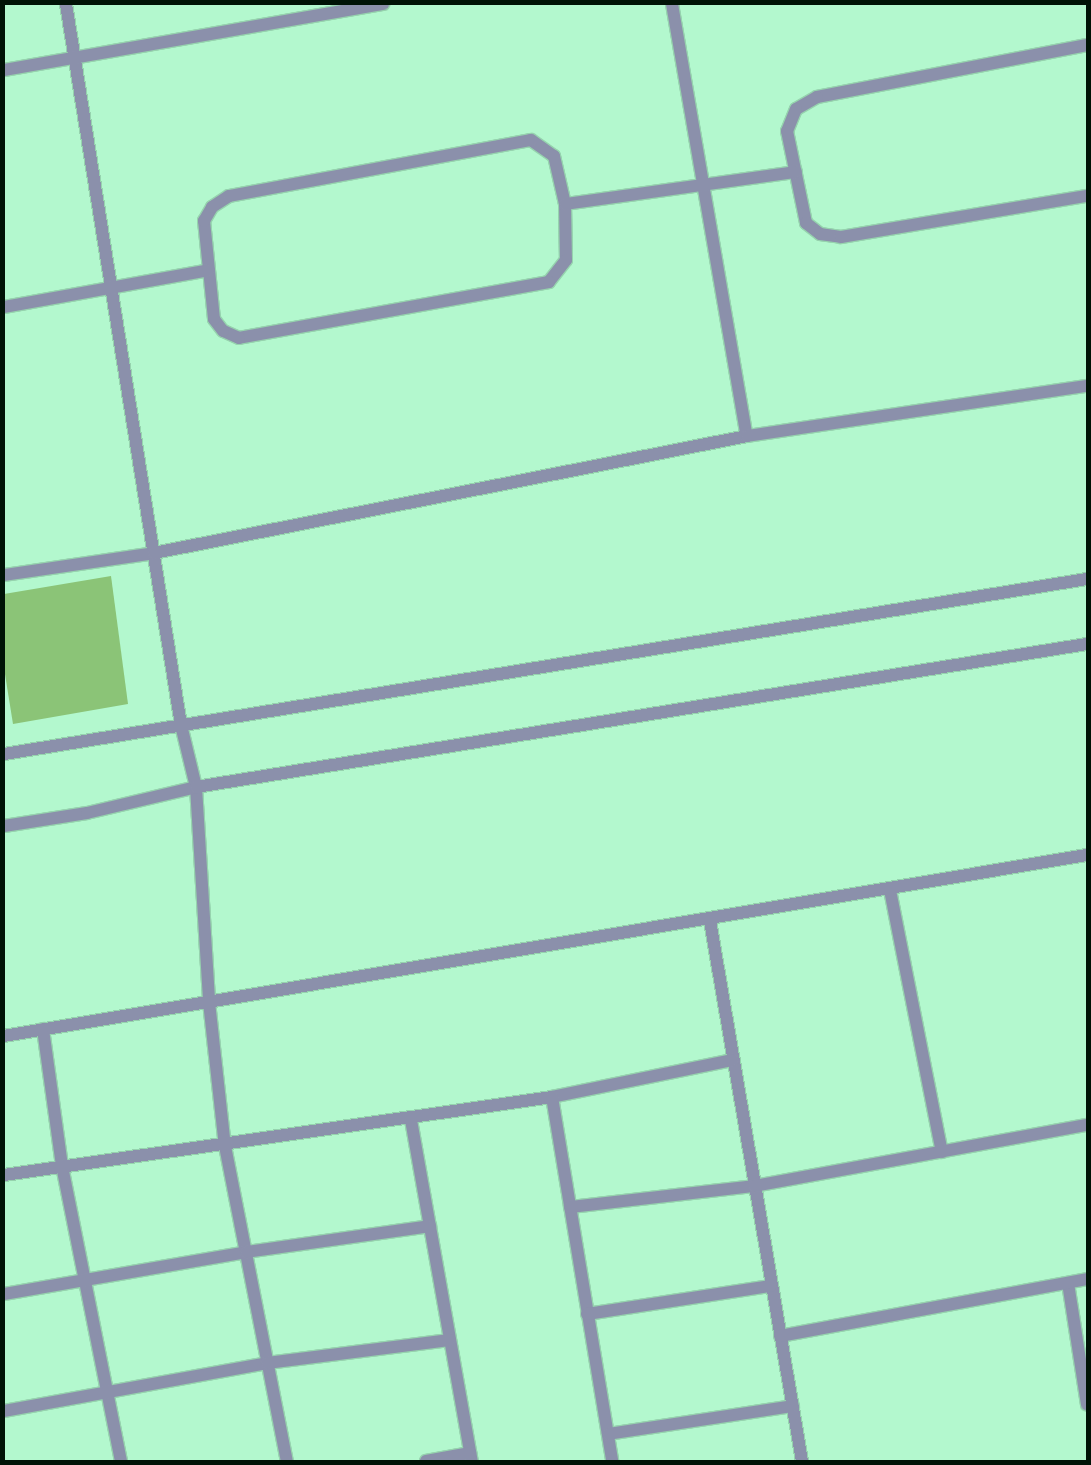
<!DOCTYPE html>
<html>
<head>
<meta charset="utf-8">
<style>
  body { margin:0 }
  #map { position:relative; width:1091px; height:1465px; overflow:hidden; background:#b3f8ce; font-family:Overpass,sans-serif }
  div>[style] { position:absolute }
  .building>* { inset:0; background:#8bc477 }
  .roads { filter:drop-shadow(1px 0 #96d3ae) drop-shadow(-1px 0 #96d3ae) drop-shadow(0 1px #96d3ae) drop-shadow(0 -1px #96d3ae) }
  .minor>* { height:12px; margin:-6px; padding:0 6px; transform-origin:6px; border-radius:6px; background:#8b90ab }
  span { translate:-50% -50%; white-space:nowrap; text-align:center; line-height:1.15; -webkit-text-stroke:4px #d6ffe5; paint-order:stroke }
  .frame { position:absolute; inset:0; border:5px solid #001306; pointer-events:none }
</style>
</head>
<body>
<div id="map">
  <div class="building">
    <div style="clip-path:polygon(111px 576px,128px 704px,13px 724px,4px 668px,4px 594px)"></div>
  </div>
  <div class="roads">
    <div class="minor">
      <div style="left:66px;top:4px;width:730px;rotate:80.94deg"></div>
      <div style="left:181px;top:725px;width:64px;rotate:76.4deg"></div>
      <div style="left:196px;top:787px;width:215px;rotate:86.5deg"></div>
      <div style="left:209px;top:1002px;width:145px;rotate:83.7deg"></div>
      <div style="left:225px;top:1146px;width:321px;rotate:78.9deg"></div>
      <div style="left:672px;top:4px;width:438px;rotate:80.2deg"></div>
      <div style="left:1087px;top:45px;width:275px;rotate:169.1deg"></div>
      <div style="left:817px;top:97px;width:24px;rotate:150deg"></div>
      <div style="left:796px;top:109px;width:24px;rotate:112deg"></div>
      <div style="left:787px;top:131px;width:94px;rotate:78.3deg"></div>
      <div style="left:806px;top:223px;width:18px;rotate:38deg"></div>
      <div style="left:820px;top:234px;width:21px;rotate:8deg"></div>
      <div style="left:841px;top:237px;width:249px;rotate:-9.5deg"></div>
      <div style="left:4px;top:70px;width:385px;rotate:-9.9deg"></div>
      <div style="left:531px;top:140px;width:28px;rotate:35deg"></div>
      <div style="left:554px;top:156px;width:49px;rotate:77.1deg"></div>
      <div style="left:565px;top:204px;width:56px;rotate:89deg"></div>
      <div style="left:566px;top:260px;width:28px;rotate:128deg"></div>
      <div style="left:549px;top:282px;width:315px;rotate:169.8deg"></div>
      <div style="left:239px;top:338px;width:17px;rotate:-156deg"></div>
      <div style="left:223px;top:331px;width:15px;rotate:-127deg"></div>
      <div style="left:214px;top:319px;width:99px;rotate:-95.8deg"></div>
      <div style="left:204px;top:221px;width:16px;rotate:-60deg"></div>
      <div style="left:212px;top:207px;width:20px;rotate:-33deg"></div>
      <div style="left:229px;top:196px;width:307px;rotate:-10.5deg"></div>
      <div style="left:565px;top:204px;width:233px;rotate:-7.9deg"></div>
      <div style="left:4px;top:307px;width:208px;rotate:-10.2deg"></div>
      <div style="left:4px;top:575px;width:152px;rotate:-8.3deg"></div>
      <div style="left:154px;top:553px;width:604px;rotate:-11.16deg"></div>
      <div style="left:747px;top:436px;width:344px;rotate:-8.4deg"></div>
      <div style="left:4px;top:754px;width:1097px;rotate:-9.18deg"></div>
      <div style="left:4px;top:826px;width:84px;rotate:-8.9deg"></div>
      <div style="left:87px;top:813px;width:112px;rotate:-13.4deg"></div>
      <div style="left:196px;top:787px;width:902px;rotate:-9.12deg"></div>
      <div style="left:890px;top:890px;width:267px;rotate:78.8deg"></div>
      <div style="left:710px;top:921px;width:548px;rotate:80.33deg"></div>
      <div style="left:43px;top:1029px;width:138px;rotate:82.1deg"></div>
      <div style="left:62px;top:1166px;width:301px;rotate:78.7deg"></div>
      <div style="left:4px;top:1036px;width:1098px;rotate:-9.49deg"></div>
      <div style="left:552px;top:1097px;width:185px;rotate:-11.6deg"></div>
      <div style="left:411px;top:1120px;width:346px;rotate:79.9deg"></div>
      <div style="left:4px;top:1175px;width:554px;rotate:-8.1deg"></div>
      <div style="left:552px;top:1097px;width:369px;rotate:80.6deg"></div>
      <div style="left:570px;top:1207px;width:185px;rotate:-6.5deg"></div>
      <div style="left:754px;top:1186px;width:339px;rotate:-10.4deg"></div>
      <div style="left:1068px;top:1283px;width:123px;rotate:81.1deg"></div>
      <div style="left:4px;top:1294px;width:246px;rotate:-9.8deg"></div>
      <div style="left:246px;top:1252px;width:186px;rotate:-8deg"></div>
      <div style="left:587px;top:1314px;width:186px;rotate:-8.7deg"></div>
      <div style="left:780px;top:1336px;width:312px;rotate:-10.5deg"></div>
      <div style="left:4px;top:1411px;width:267px;rotate:-10.3deg"></div>
      <div style="left:267px;top:1363px;width:184px;rotate:-7.2deg"></div>
      <div style="left:608px;top:1434px;width:187px;rotate:-8.6deg"></div>
      <div style="left:426px;top:1461px;width:45px;rotate:-10.3deg"></div>
    </div>
  </div>
  <div class="frame"></div>
</div>
</body>
</html>
